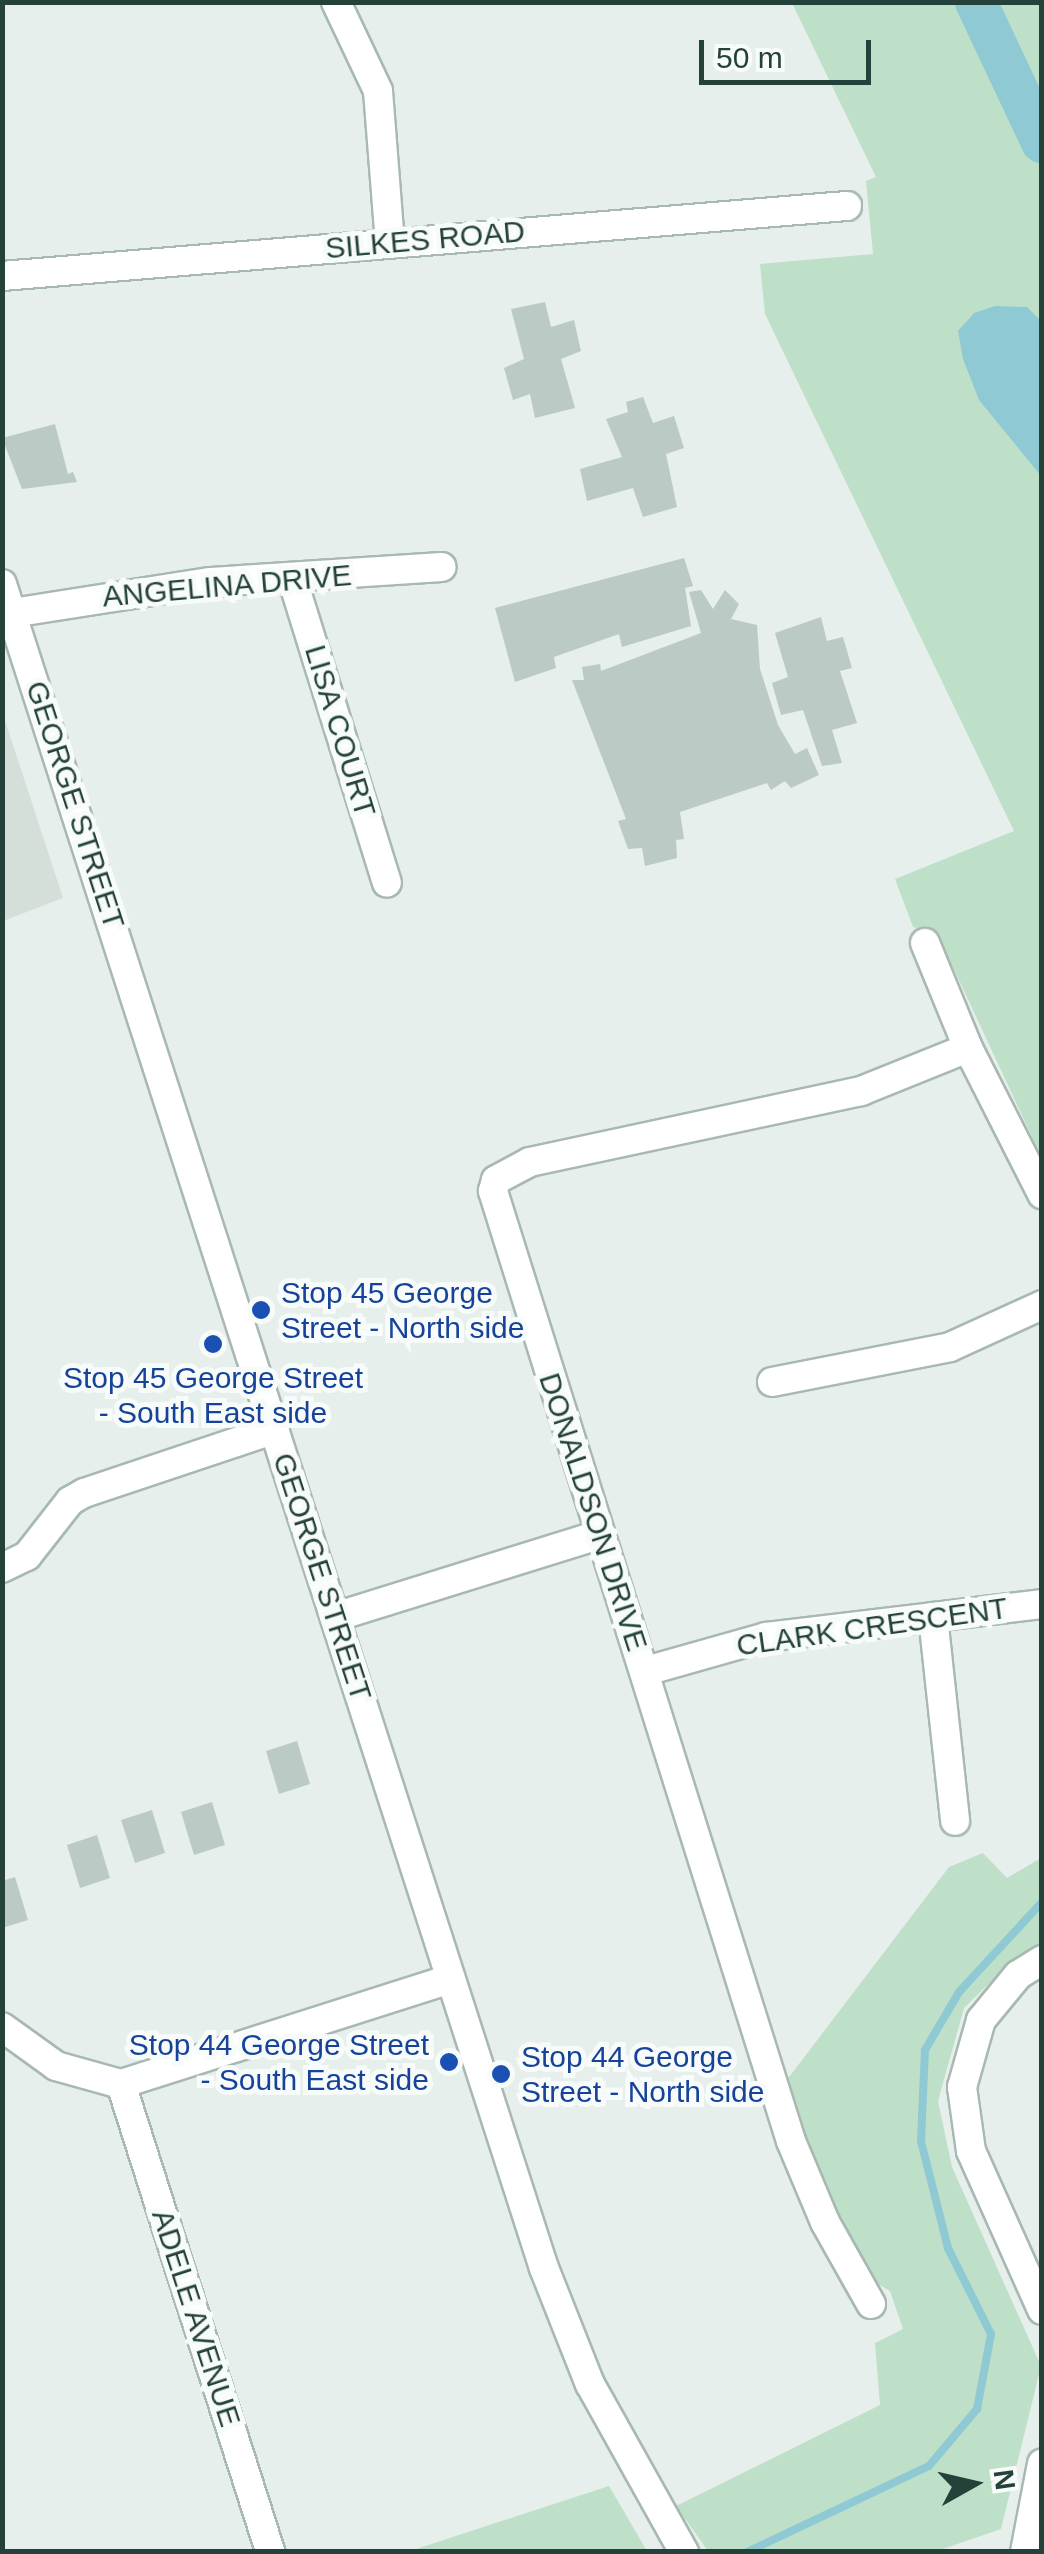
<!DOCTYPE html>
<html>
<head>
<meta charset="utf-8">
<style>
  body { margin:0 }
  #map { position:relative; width:1044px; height:2554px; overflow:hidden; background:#e6efeb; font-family:Helvetica,sans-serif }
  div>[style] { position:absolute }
  .built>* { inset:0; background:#d4dfda }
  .green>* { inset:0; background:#bfe0c8 }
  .water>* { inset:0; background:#8ec9d4 }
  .stream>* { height:8px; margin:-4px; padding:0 4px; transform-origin:4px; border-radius:4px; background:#8ec9d4 }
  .river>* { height:42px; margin:-21px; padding:0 21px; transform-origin:21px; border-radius:21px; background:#8ec9d4 }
  .building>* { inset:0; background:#bbcac4 }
  .roads { filter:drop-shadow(2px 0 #a8b8b2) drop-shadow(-2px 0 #a8b8b2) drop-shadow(0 2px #a8b8b2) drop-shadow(0 -2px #a8b8b2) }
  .minor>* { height:28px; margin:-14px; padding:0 14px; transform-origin:14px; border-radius:14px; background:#fff }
  .dots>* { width:28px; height:28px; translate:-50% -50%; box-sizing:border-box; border:5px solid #f7fbf9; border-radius:50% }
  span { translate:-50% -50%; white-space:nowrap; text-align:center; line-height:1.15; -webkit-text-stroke:10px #f7fbf9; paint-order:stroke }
  .street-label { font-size:30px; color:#24423a }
  .transit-label { font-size:30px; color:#164399 }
  .left { translate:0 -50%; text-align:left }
  .right { translate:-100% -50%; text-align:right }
  .frame { position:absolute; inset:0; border:5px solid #24423a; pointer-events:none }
  .north { position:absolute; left:924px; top:2434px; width:100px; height:100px; -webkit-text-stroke:8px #f7fbf9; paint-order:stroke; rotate:82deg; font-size:28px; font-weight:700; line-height:40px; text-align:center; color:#24423a }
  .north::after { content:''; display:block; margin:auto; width:35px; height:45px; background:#24423a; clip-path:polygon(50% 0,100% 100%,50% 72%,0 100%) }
  .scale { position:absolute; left:699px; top:40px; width:172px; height:45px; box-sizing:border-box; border:5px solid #24423a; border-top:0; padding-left:12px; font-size:30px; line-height:35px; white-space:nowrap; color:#24423a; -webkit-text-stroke:8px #f7fbf9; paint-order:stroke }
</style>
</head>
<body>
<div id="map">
  <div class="built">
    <div style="clip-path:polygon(2px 711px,63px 898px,3px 921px,2px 921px)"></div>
  </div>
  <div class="green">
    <div style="clip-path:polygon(792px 3px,1041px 3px,1041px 1156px,937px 933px,913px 927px,895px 879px,1014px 831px,765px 314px,760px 264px,873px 254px,866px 181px,876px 177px)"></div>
    <div style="clip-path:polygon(983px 1853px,1007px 1878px,1041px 1858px,1041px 1946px,1014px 1959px,964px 2008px,938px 2101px,952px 2167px,1041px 2366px,1001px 2529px,937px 2551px,708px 2551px,676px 2506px,880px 2405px,875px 2343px,903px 2329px,890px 2291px,868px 2278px,827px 2199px,783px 2085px,949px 1867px)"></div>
    <div style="clip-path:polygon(609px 2486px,647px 2551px,410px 2551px)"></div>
  </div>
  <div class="water">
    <div style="clip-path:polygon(995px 306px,1027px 307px,1041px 321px,1041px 476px,979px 400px,963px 359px,958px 331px,974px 313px)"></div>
  </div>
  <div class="stream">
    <div style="left:747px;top:2552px;width:201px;rotate:-25.3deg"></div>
    <div style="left:929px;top:2466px;width:75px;rotate:-49.9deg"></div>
    <div style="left:977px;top:2409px;width:76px;rotate:-79.4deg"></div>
    <div style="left:991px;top:2334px;width:96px;rotate:-116.6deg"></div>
    <div style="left:948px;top:2248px;width:110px;rotate:-104.2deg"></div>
    <div style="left:921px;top:2141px;width:91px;rotate:-87.5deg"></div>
    <div style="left:925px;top:2050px;width:67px;rotate:-59.6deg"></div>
    <div style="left:959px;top:1992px;width:122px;rotate:-47.3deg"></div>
  </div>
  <div class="river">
    <div style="left:976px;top:2px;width:155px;rotate:64.8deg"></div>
  </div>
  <div class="building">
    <div style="clip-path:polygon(545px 302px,551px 327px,574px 320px,581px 351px,561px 359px,575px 408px,535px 418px,530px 394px,513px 400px,504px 368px,524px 359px,511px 309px)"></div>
    <div style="clip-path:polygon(643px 397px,653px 423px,674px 416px,684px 448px,666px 454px,677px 507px,643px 517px,633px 488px,587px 501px,580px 469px,622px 457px,606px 419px,628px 412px,626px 402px)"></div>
    <div style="clip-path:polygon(55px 424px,68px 474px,73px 472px,77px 482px,22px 489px,2px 438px)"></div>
    <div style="clip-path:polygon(684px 558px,693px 586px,685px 588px,691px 626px,622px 647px,619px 634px,554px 657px,556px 668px,515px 682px,495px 608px)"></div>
    <div style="clip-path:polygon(701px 590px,713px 609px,725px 590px,739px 604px,731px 619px,757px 625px,760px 669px,778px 725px,795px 754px,807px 748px,819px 775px,791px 788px,785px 781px,771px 790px,767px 783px,680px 812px,684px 839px,676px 840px,677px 858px,645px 866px,642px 848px,628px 849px,618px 821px,626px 819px,572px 680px,584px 680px,582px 667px,600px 664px,601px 671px,701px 633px,689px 592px)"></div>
    <div style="clip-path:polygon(821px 617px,827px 641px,843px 637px,852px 668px,840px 671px,857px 723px,832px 730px,842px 763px,822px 766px,803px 710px,781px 715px,772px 683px,788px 677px,775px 633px)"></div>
    <div style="clip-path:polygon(297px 1741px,310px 1784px,279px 1794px,266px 1751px)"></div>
    <div style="clip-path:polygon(212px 1802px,225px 1845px,194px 1855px,181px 1812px)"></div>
    <div style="clip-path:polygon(152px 1810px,165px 1853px,135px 1863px,121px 1820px)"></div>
    <div style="clip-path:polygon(97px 1835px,110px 1878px,80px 1888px,67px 1845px)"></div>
    <div style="clip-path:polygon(15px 1877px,28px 1920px,2px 1928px,2px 1881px)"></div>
  </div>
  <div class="roads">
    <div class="minor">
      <div style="left:336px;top:2px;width:98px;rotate:64.7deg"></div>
      <div style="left:378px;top:91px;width:152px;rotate:85.5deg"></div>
      <div style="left:2px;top:276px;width:848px;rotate:-4.74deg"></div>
      <div style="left:292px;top:578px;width:319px;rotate:72.7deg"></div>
      <div style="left:2px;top:584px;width:1769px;rotate:72.16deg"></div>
      <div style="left:544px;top:2268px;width:125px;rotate:68.4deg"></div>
      <div style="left:590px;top:2384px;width:193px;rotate:60.8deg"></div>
      <div style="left:12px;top:613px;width:201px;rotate:-8.9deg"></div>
      <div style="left:211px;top:582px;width:231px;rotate:-3.7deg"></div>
      <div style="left:925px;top:943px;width:113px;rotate:67.7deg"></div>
      <div style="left:968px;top:1048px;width:164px;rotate:63.1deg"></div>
      <div style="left:772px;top:1382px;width:181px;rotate:-11.1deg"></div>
      <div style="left:950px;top:1347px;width:101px;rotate:-24.5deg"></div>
      <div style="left:2px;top:1568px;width:28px;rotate:-26deg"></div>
      <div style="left:27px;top:1556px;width:70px;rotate:-52deg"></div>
      <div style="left:70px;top:1501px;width:16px;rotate:-30deg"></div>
      <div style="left:84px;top:1493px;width:201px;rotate:-18.5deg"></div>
      <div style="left:335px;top:1617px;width:275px;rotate:-17.3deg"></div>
      <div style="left:933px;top:1617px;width:205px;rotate:83.8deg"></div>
      <div style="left:646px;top:1671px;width:125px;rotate:-15.8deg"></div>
      <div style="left:766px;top:1637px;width:278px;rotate:-6.8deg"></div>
      <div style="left:1042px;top:1960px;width:28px;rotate:148deg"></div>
      <div style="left:1018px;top:1975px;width:58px;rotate:129.4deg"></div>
      <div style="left:981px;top:2020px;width:70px;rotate:105.8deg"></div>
      <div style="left:962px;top:2087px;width:65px;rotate:82deg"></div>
      <div style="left:971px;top:2151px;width:174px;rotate:65.9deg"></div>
      <div style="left:2px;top:2027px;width:67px;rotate:35.8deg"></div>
      <div style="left:56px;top:2066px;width:67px;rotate:15.5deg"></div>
      <div style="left:121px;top:2084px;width:346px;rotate:-17.7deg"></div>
      <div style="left:121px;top:2084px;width:491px;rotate:72.3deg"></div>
      <div style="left:871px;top:2304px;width:94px;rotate:-119.3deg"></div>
      <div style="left:825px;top:2222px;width:88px;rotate:-112.8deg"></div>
      <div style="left:791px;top:2141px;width:996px;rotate:-107.42deg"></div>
      <div style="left:493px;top:1191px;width:11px;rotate:-75deg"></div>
      <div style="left:496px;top:1180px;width:38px;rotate:-28deg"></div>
      <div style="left:530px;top:1162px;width:339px;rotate:-12.1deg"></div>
      <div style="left:861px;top:1091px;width:115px;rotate:-21.9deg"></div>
      <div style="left:1025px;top:2552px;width:90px;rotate:-79.1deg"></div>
    </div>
  </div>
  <div class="dots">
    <div style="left:261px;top:1310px;background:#1a4fb4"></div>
    <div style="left:213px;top:1344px;background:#1a4fb4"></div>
    <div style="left:449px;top:2062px;background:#1a4fb4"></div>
    <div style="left:501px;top:2074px;background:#1a4fb4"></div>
  </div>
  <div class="street-label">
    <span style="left:425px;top:240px;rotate:-5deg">SILKES ROAD</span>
    <span style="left:227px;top:586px;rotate:-5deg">ANGELINA DRIVE</span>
    <span style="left:340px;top:731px;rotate:73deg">LISA COURT</span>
    <span style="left:75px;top:805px;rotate:72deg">GEORGE STREET</span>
    <span style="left:593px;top:1512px;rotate:72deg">DONALDSON DRIVE</span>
    <span style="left:322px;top:1577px;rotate:72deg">GEORGE STREET</span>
    <span style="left:872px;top:1627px;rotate:-8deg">CLARK CRESCENT</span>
    <span style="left:196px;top:2318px;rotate:72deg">ADELE AVENUE</span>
  </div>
  <div class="transit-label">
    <span class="left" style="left:281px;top:1310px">Stop 45 George<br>Street - North side</span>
    <span style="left:213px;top:1395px">Stop 45 George Street<br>- South East side</span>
    <span class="right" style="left:429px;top:2062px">Stop 44 George Street<br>- South East side</span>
    <span class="left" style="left:521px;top:2074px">Stop 44 George<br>Street - North side</span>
  </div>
  <div class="frame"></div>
  <div class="north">N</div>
  <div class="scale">50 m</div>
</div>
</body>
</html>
